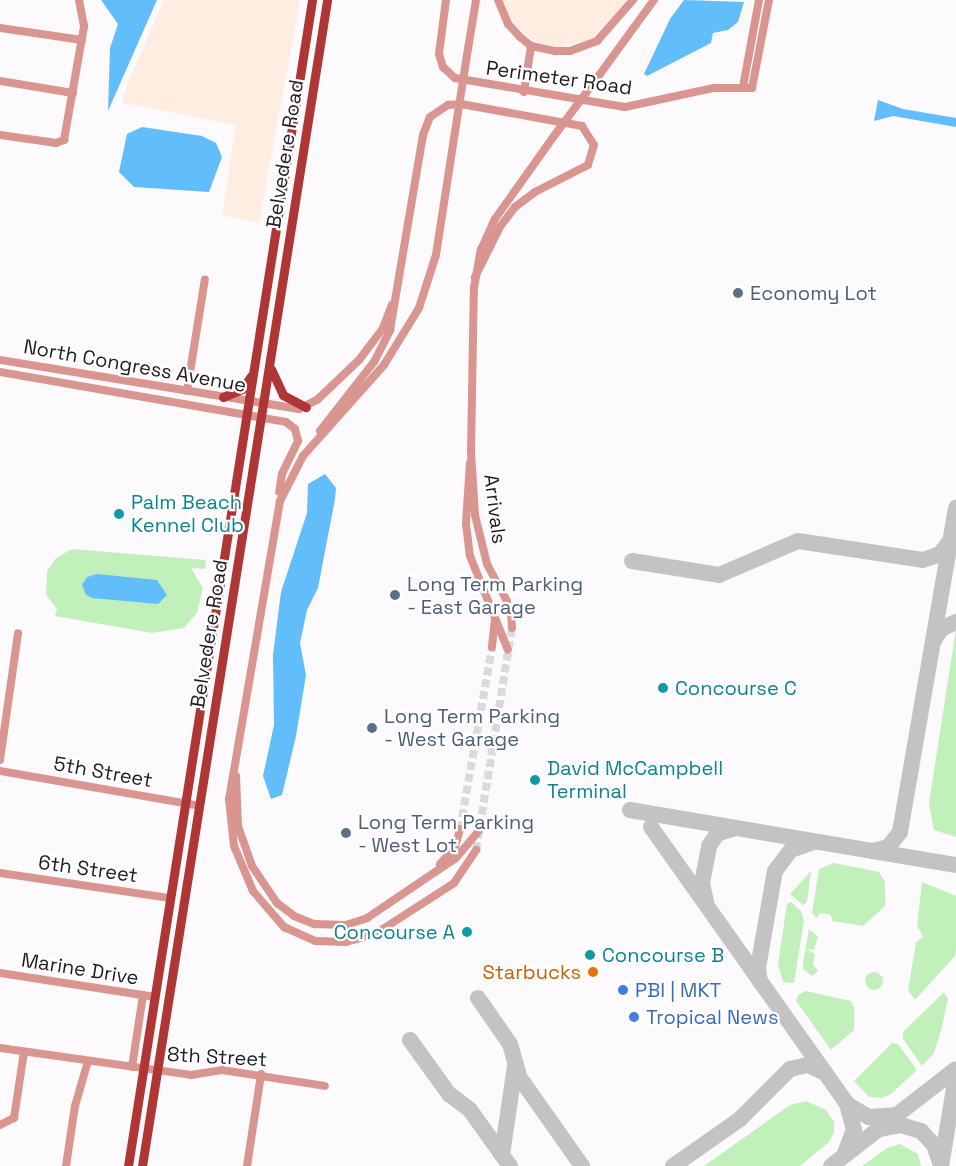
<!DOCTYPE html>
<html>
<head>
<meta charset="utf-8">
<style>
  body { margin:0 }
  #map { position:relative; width:956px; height:1166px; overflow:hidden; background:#fdfafe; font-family:"Space Grotesk",sans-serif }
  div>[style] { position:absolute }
  .commercial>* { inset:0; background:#ffede2 }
  .green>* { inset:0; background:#c2f0bb }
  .round { border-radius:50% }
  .water>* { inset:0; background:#62bdfb }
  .taxiway>* { height:16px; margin:-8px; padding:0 8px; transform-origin:8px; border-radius:8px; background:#c5c2c6 }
  .minor-tunnel>* { height:8px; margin-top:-4px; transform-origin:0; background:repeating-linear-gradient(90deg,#dcd9dd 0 8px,transparent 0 12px) }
  .minor>* { height:8px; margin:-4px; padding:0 4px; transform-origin:4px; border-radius:4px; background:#d9958f }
  .major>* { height:9px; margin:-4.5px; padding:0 4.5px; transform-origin:4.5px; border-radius:4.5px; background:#ae3635 }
  .minor-bridge>* { height:8px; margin:-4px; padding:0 4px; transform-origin:4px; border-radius:4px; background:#d9958f }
  .dots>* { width:16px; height:16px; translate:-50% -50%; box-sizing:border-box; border:3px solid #fff; border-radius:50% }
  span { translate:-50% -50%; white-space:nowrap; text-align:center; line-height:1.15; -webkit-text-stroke:4.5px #fff; paint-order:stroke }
  .street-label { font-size:20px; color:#201b23 }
  .service-label { font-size:20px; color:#4e5e75 }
  .left { translate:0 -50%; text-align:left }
  .culture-label { font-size:20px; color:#0d838f }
  .right { translate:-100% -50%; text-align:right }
  .food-label { font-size:20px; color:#c56008 }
  .shop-label { font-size:20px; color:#366cbe }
</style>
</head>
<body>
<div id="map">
  <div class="commercial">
    <div style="clip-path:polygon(164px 0,300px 0,259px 223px,222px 215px,236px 125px,123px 103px,125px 89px)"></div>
    <div style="clip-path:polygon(502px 0,627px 0,592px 39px,559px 47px,538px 43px,524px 34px,511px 21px)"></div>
  </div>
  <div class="green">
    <div style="clip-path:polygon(72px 549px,206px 560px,205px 569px,191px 568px,203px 588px,197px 613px,184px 628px,152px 633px,55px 616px,57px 609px,46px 595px,47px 571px,56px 558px)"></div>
    <div style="clip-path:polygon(956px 629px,956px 837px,934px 830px,929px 803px)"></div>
    <div style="clip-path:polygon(834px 863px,879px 872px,885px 882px,885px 906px,863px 926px,832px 921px,831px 915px,820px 913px,817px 918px,812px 913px,819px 869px)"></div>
    <div style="clip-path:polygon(811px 871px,807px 902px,803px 905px,790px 894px)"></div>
    <div style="clip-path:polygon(922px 882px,956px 896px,956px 949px,955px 956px,915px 1000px,908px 990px,916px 942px,923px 937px,917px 925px)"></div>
    <div style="clip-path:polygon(791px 902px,801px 911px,804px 921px,794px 983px,783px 982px,778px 964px,787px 904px)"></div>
    <div style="clip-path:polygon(809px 929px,818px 937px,814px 950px,806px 949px,815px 954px,813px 964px,818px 971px,812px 976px,803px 969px,803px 963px)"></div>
    <div class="round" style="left:865px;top:972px;width:18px;height:18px"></div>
    <div style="clip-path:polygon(806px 991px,851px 1001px,854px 1007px,854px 1030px,831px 1050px,796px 1001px,798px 995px)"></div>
    <div style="clip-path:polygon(944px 992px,948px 999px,942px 1027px,934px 1053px,922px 1066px,903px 1039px,903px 1032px)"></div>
    <div style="clip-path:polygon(892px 1043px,898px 1044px,917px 1070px,891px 1094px,883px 1098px,869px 1097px,854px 1081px)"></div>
    <div style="clip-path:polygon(806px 1101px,826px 1110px,834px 1122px,834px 1133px,829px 1142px,800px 1166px,704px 1166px,790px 1105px)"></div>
    <div style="clip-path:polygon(900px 1144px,918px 1154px,921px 1166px,862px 1166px,887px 1148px)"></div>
  </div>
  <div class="water">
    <div style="clip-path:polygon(101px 0,157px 0,108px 111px,110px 48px,118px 24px)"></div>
    <div style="clip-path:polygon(684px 0,744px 2px,738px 22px,728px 30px,713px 33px,711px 43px,647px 76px,644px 74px,670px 19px)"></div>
    <div style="clip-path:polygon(878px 100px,903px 109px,956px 118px,956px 127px,893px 116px,874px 121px)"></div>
    <div style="clip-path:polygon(142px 127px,202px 136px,216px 143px,222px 157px,209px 192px,134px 187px,119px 172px,127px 134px)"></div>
    <div style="clip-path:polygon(325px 474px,336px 488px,335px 499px,318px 588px,307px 610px,300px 643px,306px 675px,296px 736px,282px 795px,271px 799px,263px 776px,274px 725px,273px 655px,281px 592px,307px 513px,308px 484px)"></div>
    <div style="clip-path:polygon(97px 574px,157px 580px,167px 595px,158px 604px,92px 598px,86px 595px,82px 585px,87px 577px)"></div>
  </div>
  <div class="taxiway">
    <div style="left:632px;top:561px;width:88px;rotate:9.1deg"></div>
    <div style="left:719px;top:575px;width:86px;rotate:-23.3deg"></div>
    <div style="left:798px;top:541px;width:126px;rotate:8.6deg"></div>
    <div style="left:923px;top:560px;width:18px;rotate:-19deg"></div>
    <div style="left:940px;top:554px;width:15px;rotate:-53deg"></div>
    <div style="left:933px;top:642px;width:15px;rotate:-58deg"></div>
    <div style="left:941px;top:629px;width:17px;rotate:-25deg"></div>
    <div style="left:630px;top:810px;width:331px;rotate:9.6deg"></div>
    <div style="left:651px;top:827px;width:339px;rotate:54.7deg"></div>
    <div style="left:847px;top:1104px;width:26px;rotate:31deg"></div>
    <div style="left:869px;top:1117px;width:28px;rotate:-4deg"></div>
    <div style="left:873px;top:851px;width:16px;rotate:-15deg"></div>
    <div style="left:888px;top:847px;width:19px;rotate:-51deg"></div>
    <div style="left:900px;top:832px;width:329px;rotate:-80.2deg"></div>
    <div style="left:706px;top:902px;width:19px;rotate:-102deg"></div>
    <div style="left:702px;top:883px;width:38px;rotate:-79deg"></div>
    <div style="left:709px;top:846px;width:14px;rotate:-56deg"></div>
    <div style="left:717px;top:834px;width:19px;rotate:-18deg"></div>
    <div style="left:760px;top:982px;width:14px;rotate:-98deg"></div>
    <div style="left:758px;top:968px;width:98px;rotate:-80.1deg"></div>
    <div style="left:775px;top:871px;width:26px;rotate:-53deg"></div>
    <div style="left:791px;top:850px;width:23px;rotate:-20deg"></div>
    <div style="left:478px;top:998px;width:56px;rotate:55.2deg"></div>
    <div style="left:510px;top:1044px;width:35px;rotate:74deg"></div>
    <div style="left:520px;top:1078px;width:108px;rotate:54.8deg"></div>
    <div style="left:410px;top:1040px;width:67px;rotate:54.2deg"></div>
    <div style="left:449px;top:1094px;width:26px;rotate:37deg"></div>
    <div style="left:470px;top:1110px;width:69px;rotate:54.5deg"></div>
    <div style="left:880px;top:1129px;width:21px;rotate:-11deg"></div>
    <div style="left:901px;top:1125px;width:21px;rotate:17deg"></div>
    <div style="left:921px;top:1131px;width:19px;rotate:47deg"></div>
    <div style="left:934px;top:1145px;width:18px;rotate:71deg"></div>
    <div style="left:845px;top:1153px;width:25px;rotate:-69deg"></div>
    <div style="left:854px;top:1130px;width:27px;rotate:-105deg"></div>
    <div style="left:502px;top:1155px;width:90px;rotate:-81.7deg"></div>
    <div style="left:673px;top:1166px;width:82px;rotate:-35deg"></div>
    <div style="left:740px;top:1119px;width:71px;rotate:-45deg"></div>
    <div style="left:790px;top:1069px;width:18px;rotate:-13deg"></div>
    <div style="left:808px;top:1065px;width:19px;rotate:25deg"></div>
    <div style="left:831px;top:1166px;width:158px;rotate:-37.8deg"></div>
    <div style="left:941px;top:1166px;width:91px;rotate:-80.5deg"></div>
  </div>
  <div class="minor-tunnel">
    <div style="left:460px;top:829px;width:185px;rotate:-80deg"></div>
    <div style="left:476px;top:850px;width:225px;rotate:-80.8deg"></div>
  </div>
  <div class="minor">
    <div style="left:446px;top:0;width:54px;rotate:97.4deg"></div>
    <div style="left:439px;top:54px;width:14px;rotate:73deg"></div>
    <div style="left:443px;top:67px;width:16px;rotate:43deg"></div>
    <div style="left:455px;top:78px;width:172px;rotate:9.7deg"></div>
    <div style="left:625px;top:107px;width:91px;rotate:-12.1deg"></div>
    <div style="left:714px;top:88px;width:38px"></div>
    <div style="left:752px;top:88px;width:90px;rotate:-79.1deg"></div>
    <div style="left:498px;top:0;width:26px;rotate:67deg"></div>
    <div style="left:508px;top:24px;width:18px;rotate:47deg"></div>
    <div style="left:520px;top:37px;width:14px;rotate:39deg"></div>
    <div style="left:531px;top:46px;width:25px;rotate:12deg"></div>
    <div style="left:555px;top:51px;width:15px"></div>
    <div style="left:570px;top:51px;width:29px;rotate:-20deg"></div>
    <div style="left:597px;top:41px;width:55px;rotate:-48.7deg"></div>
    <div style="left:0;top:28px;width:83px;rotate:8.3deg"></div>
    <div style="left:468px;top:49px;width:50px;rotate:-80.7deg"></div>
    <div style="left:600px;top:74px;width:92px;rotate:-53.9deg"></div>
    <div style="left:0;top:81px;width:74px;rotate:9.3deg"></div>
    <div style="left:743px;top:87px;width:88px;rotate:-79.6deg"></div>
    <div style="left:524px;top:92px;width:47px;rotate:-81.3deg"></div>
    <div style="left:457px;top:119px;width:138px;rotate:98.8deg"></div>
    <div style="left:436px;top:255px;width:56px;rotate:107.8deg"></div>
    <div style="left:419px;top:308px;width:67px;rotate:121.6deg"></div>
    <div style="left:384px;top:365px;width:122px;rotate:131.7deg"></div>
    <div style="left:303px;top:456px;width:51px;rotate:117.1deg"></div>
    <div style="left:280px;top:501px;width:302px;rotate:99.7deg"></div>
    <div style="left:229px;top:799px;width:47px;rotate:83.9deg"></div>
    <div style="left:234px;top:846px;width:49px;rotate:67.1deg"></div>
    <div style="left:253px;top:891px;width:48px;rotate:49.3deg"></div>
    <div style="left:284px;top:927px;width:34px;rotate:24deg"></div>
    <div style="left:315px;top:941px;width:31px;rotate:2deg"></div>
    <div style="left:346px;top:942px;width:30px;rotate:-15deg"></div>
    <div style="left:375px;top:934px;width:94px;rotate:-32.8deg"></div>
    <div style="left:454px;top:883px;width:40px;rotate:-56deg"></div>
    <div style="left:0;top:135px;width:57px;rotate:8.1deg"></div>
    <div style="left:56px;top:143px;width:9px;rotate:-21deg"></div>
    <div style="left:64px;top:140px;width:116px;rotate:-80deg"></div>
    <div style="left:84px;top:26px;width:26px;rotate:-101deg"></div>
    <div style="left:0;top:360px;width:303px;rotate:9.3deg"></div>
    <div style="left:299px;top:409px;width:20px;rotate:-27deg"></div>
    <div style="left:317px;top:400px;width:58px;rotate:-43.6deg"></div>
    <div style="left:359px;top:360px;width:40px;rotate:-53deg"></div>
    <div style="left:383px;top:328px;width:25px;rotate:-69deg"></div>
    <div style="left:0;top:372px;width:290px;rotate:9.9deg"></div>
    <div style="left:286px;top:422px;width:11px;rotate:38deg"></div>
    <div style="left:295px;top:429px;width:12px;rotate:76deg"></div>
    <div style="left:298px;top:441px;width:37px;rotate:116deg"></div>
    <div style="left:282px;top:474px;width:18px;rotate:99deg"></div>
    <div style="left:187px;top:391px;width:113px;rotate:-80.9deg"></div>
    <div style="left:320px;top:431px;width:88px;rotate:-52deg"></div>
    <div style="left:374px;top:362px;width:36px;rotate:-63deg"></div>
    <div style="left:390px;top:330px;width:198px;rotate:-80.4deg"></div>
    <div style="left:423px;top:135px;width:19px;rotate:-69deg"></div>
    <div style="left:430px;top:117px;width:22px;rotate:-34deg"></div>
    <div style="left:448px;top:105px;width:13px;rotate:-4deg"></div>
    <div style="left:461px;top:104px;width:123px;rotate:10.3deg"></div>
    <div style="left:582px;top:126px;width:22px;rotate:58deg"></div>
    <div style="left:594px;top:145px;width:21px;rotate:107deg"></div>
    <div style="left:588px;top:165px;width:59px;rotate:153deg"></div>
    <div style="left:535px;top:192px;width:25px;rotate:143deg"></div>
    <div style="left:515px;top:207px;width:25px;rotate:127deg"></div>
    <div style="left:500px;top:227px;width:56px;rotate:116.6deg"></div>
    <div style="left:470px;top:463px;width:61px;rotate:93.8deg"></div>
    <div style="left:466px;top:524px;width:32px;rotate:83deg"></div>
    <div style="left:470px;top:556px;width:101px;rotate:68deg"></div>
    <div style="left:507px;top:601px;width:42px;rotate:-118.4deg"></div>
    <div style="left:487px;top:564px;width:50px;rotate:-103.8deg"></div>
    <div style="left:475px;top:515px;width:63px;rotate:-93.6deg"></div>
    <div style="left:471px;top:452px;width:164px;rotate:-89deg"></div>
    <div style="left:474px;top:288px;width:39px;rotate:-80deg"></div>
    <div style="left:481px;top:250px;width:34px;rotate:-66deg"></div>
    <div style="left:495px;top:219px;width:102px;rotate:-54.6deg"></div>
    <div style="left:511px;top:610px;width:18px;rotate:87deg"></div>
    <div style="left:492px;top:647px;width:28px;rotate:-84deg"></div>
    <div style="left:0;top:760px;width:128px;rotate:-81.9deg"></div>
    <div style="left:0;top:771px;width:203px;rotate:9.9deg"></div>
    <div style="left:236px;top:776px;width:50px;rotate:87.7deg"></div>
    <div style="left:238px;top:826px;width:42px;rotate:70.7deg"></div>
    <div style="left:252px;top:866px;width:45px;rotate:56deg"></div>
    <div style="left:277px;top:903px;width:21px;rotate:37deg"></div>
    <div style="left:294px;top:916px;width:22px;rotate:22deg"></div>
    <div style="left:314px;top:924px;width:32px;rotate:2deg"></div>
    <div style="left:346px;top:925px;width:22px;rotate:-18deg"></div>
    <div style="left:367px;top:918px;width:107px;rotate:-34deg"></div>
    <div style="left:456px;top:858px;width:34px;rotate:-50deg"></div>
    <div style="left:440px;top:864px;width:23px;rotate:-49deg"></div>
    <div style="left:455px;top:847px;width:19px;rotate:-74deg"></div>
    <div style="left:0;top:873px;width:172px;rotate:8.4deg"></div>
    <div style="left:0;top:973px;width:157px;rotate:8.8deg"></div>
    <div style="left:0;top:1048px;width:193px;rotate:8deg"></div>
    <div style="left:191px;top:1075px;width:31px;rotate:-9deg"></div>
    <div style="left:222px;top:1070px;width:104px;rotate:8.8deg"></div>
    <div style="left:132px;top:1067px;width:73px;rotate:-81.3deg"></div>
    <div style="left:0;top:1125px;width:16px;rotate:-27deg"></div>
    <div style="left:14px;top:1118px;width:67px;rotate:-81.4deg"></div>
    <div style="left:66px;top:1166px;width:61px;rotate:-81.5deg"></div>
    <div style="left:75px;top:1106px;width:47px;rotate:-73.9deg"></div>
    <div style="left:247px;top:1166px;width:93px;rotate:-81.3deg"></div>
  </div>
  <div class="major">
    <div style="left:271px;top:369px;width:29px;rotate:65deg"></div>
    <div style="left:283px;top:395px;width:26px;rotate:28deg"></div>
    <div style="left:223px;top:397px;width:21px;rotate:-23deg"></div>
    <div style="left:242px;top:389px;width:16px;rotate:-55deg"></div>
    <div style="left:128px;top:1166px;width:1180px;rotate:-81.03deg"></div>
    <div style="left:142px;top:1166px;width:1181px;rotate:-80.98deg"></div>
  </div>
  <div class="minor-bridge">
    <div style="left:457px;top:119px;width:71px;rotate:-81.1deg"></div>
    <div style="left:554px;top:136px;width:77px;rotate:-53.4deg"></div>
  </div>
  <div class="dots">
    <div style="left:738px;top:293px;background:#5c6f8a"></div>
    <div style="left:119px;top:514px;background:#0f9aa8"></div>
    <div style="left:395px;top:595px;background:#5c6f8a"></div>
    <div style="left:663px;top:688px;background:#0f9aa8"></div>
    <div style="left:372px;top:728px;background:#5c6f8a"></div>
    <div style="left:535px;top:780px;background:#0f9aa8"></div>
    <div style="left:346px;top:833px;background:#5c6f8a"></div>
    <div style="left:467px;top:932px;background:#0f9aa8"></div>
    <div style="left:590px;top:955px;background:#0f9aa8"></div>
    <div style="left:593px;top:972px;background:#e8710a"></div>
    <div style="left:623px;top:990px;background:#3f7fe0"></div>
    <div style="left:634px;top:1017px;background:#3f7fe0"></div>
  </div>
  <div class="street-label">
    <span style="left:559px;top:78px;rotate:8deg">Perimeter Road</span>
    <span style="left:285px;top:154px;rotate:-81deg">Belvedere Road</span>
    <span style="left:135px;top:366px;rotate:10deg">North Congress Avenue</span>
    <span style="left:495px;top:509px;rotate:83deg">Arrivals</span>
    <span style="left:209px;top:634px;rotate:-81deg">Belvedere Road</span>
    <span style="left:103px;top:772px;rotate:10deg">5th Street</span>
    <span style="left:88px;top:869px;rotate:8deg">6th Street</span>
    <span style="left:80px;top:969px;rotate:9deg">Marine Drive</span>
    <span style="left:217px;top:1057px;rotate:3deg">8th Street</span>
  </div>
  <div class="service-label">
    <span class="left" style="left:750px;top:293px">Economy Lot</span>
    <span class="left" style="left:407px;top:596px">Long Term Parking<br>- East Garage</span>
    <span class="left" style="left:384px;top:728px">Long Term Parking<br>- West Garage</span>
    <span class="left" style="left:358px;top:834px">Long Term Parking<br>- West Lot</span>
  </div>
  <div class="culture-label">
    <span class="left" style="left:131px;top:514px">Palm Beach<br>Kennel Club</span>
    <span class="left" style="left:675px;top:688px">Concourse C</span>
    <span class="left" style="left:547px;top:780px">David McCampbell<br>Terminal</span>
    <span class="right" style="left:455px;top:932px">Concourse A</span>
    <span class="left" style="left:602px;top:955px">Concourse B</span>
  </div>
  <div class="food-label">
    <span class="right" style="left:581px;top:972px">Starbucks</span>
  </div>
  <div class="shop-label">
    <span class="left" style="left:635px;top:990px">PBI | MKT</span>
    <span class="left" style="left:646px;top:1017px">Tropical News</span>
  </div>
</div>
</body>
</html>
